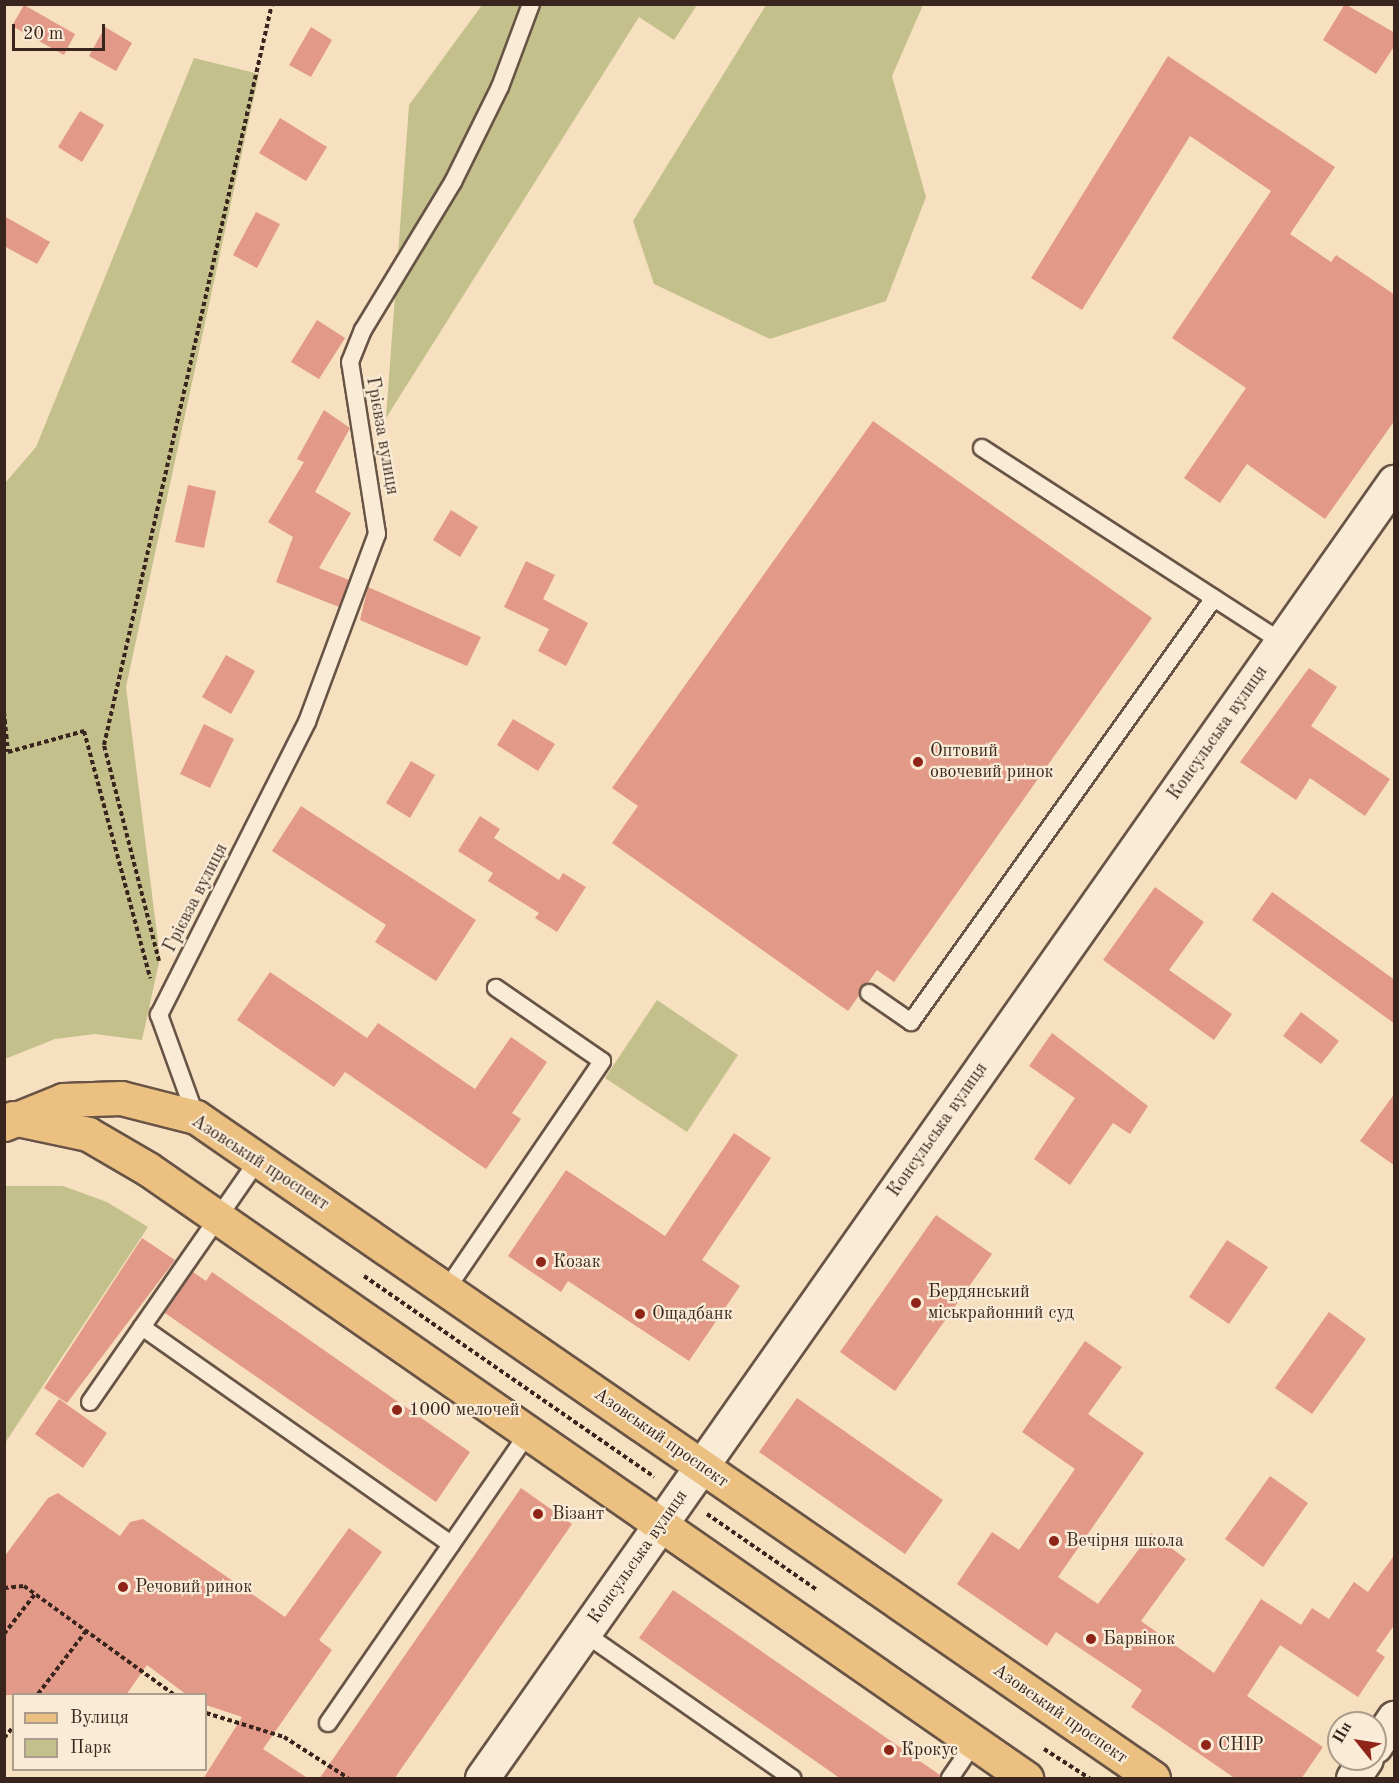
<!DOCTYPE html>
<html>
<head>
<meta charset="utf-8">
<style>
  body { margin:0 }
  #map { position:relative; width:1399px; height:1783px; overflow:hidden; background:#f6e0bf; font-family:"Old Standard TT",serif }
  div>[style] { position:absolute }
  .green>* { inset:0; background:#c4c08c }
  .building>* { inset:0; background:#e29988 }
  .path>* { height:4px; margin-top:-2px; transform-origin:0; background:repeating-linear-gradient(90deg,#39251d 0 4.5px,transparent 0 7.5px) }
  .roads { filter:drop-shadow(2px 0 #685446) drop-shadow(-2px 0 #685446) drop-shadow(0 2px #685446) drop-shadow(0 -2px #685446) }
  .lane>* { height:16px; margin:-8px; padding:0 8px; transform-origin:8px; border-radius:8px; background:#f9ebd5 }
  .street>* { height:33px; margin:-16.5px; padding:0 16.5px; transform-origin:16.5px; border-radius:16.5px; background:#f9ebd5 }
  .secondary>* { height:33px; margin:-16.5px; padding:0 16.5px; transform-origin:16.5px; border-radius:16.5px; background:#f9ebd5 }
  .primary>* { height:33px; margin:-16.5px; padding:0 16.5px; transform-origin:16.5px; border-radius:16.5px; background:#ebc080 }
  .dots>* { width:16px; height:16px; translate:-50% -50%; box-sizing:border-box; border:3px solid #f9ebd5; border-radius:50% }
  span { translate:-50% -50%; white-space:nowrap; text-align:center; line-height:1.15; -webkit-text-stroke:4.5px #f9ebd5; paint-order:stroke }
  .street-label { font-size:18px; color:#39251d }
  .poi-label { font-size:18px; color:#39251d }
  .left { translate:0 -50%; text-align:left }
  .frame { position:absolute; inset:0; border:6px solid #39251d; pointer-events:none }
  .legend { position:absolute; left:12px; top:1693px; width:195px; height:78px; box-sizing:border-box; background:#f9ebd5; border:2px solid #ac9c8b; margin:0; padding:8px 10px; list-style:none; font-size:18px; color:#39251d }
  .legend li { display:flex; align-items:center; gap:12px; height:30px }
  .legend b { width:30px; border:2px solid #ac9c8b }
  .north { position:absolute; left:1327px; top:1711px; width:60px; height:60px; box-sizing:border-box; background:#f9ebd5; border:2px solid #ac9c8b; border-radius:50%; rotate:300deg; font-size:16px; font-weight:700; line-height:24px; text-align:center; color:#39251d }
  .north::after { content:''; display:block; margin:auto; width:21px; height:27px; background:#8f2418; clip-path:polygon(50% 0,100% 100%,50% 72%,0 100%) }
  .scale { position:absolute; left:12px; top:24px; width:93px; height:27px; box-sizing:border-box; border:3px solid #39251d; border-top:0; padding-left:8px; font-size:18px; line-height:21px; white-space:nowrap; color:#39251d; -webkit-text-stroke:4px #f9ebd5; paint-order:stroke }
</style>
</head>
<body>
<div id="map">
  <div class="green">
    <div style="clip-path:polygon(482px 5px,697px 5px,674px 40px,639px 17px,386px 418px,409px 105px)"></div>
    <div style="clip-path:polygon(766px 5px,923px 5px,892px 76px,926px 197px,886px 301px,770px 339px,654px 284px,633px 221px)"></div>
    <div style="clip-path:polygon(194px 58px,259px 74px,126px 687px,160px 958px,142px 1040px,95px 1034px,55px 1039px,5px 1059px,5px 483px,36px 447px)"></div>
    <div style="clip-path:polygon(657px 1000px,738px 1055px,687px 1132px,605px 1078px)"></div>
    <div style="clip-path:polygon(5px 1186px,63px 1186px,107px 1202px,148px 1227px,5px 1443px)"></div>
  </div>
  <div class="building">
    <div style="clip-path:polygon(1345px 4px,1395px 33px,1395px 45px,1376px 74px,1323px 40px)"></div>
    <div style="clip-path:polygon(24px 5px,75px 34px,64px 55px,12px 26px)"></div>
    <div style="clip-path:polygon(105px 27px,132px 43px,116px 71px,89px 56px)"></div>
    <div style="clip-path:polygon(311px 27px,332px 40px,311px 77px,289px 65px)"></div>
    <div style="clip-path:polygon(1168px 56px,1335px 167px,1290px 234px,1331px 262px,1336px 255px,1395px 295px,1395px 420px,1325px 519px,1247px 464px,1220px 503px,1184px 478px,1246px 388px,1172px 338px,1271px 191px,1190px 136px,1082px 310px,1031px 278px)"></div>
    <div style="clip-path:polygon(80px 111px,104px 125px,82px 162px,58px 147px)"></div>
    <div style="clip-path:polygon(280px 118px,327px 147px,306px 181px,259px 153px)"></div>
    <div style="clip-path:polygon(256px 212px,280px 224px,257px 268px,233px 255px)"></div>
    <div style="clip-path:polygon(4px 216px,50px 242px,37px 264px,4px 246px)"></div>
    <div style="clip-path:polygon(317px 320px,345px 338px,319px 379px,291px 362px)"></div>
    <div style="clip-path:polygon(324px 410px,350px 428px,315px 492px,351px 513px,319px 568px,349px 580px,339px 607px,276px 582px,293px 537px,268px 522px,304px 462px,297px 459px)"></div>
    <div style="clip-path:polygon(873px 421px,1152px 618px,894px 982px,877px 970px,848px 1011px,612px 843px,638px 806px,612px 788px)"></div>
    <div style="clip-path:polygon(188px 485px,216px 491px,204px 548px,175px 542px)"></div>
    <div style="clip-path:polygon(451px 510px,478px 527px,460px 557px,433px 540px)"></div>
    <div style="clip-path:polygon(526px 561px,555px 575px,543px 599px,588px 623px,566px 666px,538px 651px,549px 629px,504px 607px)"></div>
    <div style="clip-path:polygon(368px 587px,481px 637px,467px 666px,360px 620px)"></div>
    <div style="clip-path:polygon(226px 655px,255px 671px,231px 714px,202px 697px)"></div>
    <div style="clip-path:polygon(1309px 668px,1337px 687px,1311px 726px,1390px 779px,1365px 816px,1310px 778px,1296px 800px,1240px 762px)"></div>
    <div style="clip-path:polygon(513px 719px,555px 744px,538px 771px,497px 745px)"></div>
    <div style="clip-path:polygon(204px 724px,234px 739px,210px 788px,180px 774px)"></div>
    <div style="clip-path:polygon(411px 761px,435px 775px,410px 818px,386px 803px)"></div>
    <div style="clip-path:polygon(301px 806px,476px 920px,436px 981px,375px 942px,386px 925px,272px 851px)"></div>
    <div style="clip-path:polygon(480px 816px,500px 829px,494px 838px,559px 880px,563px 873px,586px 887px,557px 932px,535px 918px,539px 913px,488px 881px,493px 873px,458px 851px)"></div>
    <div style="clip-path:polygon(1155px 887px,1204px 922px,1169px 970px,1232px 1014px,1214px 1040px,1103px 960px)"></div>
    <div style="clip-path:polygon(1272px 892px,1395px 980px,1395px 1024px,1252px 920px)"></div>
    <div style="clip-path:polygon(270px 972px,367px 1038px,378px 1023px,475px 1089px,511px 1037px,547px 1062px,512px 1113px,521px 1119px,486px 1169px,345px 1072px,334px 1087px,237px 1020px)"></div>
    <div style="clip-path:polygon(1301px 1012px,1339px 1041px,1321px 1064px,1283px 1036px)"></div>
    <div style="clip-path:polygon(1052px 1033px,1148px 1106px,1130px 1134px,1113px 1123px,1070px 1185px,1034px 1159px,1075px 1098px,1029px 1066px)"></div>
    <div style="clip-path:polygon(1395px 1093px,1395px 1166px,1360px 1141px)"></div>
    <div style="clip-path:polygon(734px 1133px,771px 1158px,702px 1260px,740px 1286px,689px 1361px,568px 1281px,561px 1292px,508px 1256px,566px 1170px,665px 1236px)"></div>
    <div style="clip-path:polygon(936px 1215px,992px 1254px,895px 1391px,840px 1352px)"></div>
    <div style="clip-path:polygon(142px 1238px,175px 1260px,67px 1403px,44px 1388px)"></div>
    <div style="clip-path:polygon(1227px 1240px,1268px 1267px,1229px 1324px,1189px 1297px)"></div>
    <div style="clip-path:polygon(193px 1272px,206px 1281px,212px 1272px,470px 1452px,436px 1502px,165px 1313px)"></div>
    <div style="clip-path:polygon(1329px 1312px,1366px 1339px,1312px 1414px,1275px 1388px)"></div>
    <div style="clip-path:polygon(1085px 1341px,1122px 1367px,1088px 1414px,1144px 1453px,1058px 1577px,1098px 1604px,1151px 1533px,1186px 1559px,1141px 1621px,1214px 1673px,1261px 1599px,1301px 1625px,1312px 1608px,1329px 1619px,1354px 1582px,1368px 1592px,1395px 1554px,1395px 1624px,1376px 1651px,1385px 1657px,1358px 1697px,1280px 1645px,1247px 1696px,1323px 1747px,1301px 1779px,1236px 1779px,1131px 1707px,1142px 1690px,1056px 1632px,1047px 1646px,957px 1584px,992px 1532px,1019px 1550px,1075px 1469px,1022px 1432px)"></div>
    <div style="clip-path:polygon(797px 1398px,943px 1500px,905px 1554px,759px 1452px)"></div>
    <div style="clip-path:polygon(59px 1399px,107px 1433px,83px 1468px,35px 1434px)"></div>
    <div style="clip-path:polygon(1270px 1476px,1308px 1503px,1263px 1567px,1225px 1539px)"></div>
    <div style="clip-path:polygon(521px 1488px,572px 1524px,394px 1779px,319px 1779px)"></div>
    <div style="clip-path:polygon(58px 1493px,120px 1536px,130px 1522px,143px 1519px,285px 1617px,349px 1528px,382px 1552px,319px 1640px,332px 1650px,263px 1749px,309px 1779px,203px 1779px,242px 1717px,206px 1705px,206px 1695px,187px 1695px,147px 1665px,126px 1695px,4px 1695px,4px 1557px,48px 1498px)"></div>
    <div style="clip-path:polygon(673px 1590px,940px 1775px,940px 1779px,841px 1779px,639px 1638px)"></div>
  </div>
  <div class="path">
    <div style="left:4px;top:712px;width:40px;rotate:84.3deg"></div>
    <div style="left:8px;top:752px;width:79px;rotate:-15.4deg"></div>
    <div style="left:84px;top:731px;width:256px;rotate:75deg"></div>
    <div style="left:159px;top:961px;width:223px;rotate:-104.3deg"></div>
    <div style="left:104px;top:745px;width:760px;rotate:-77.23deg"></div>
    <div style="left:364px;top:1276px;width:353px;rotate:34.7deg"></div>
    <div style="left:707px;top:1514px;width:134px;rotate:34.6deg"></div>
    <div style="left:4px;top:1588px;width:20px;rotate:-6deg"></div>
    <div style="left:24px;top:1586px;width:184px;rotate:35.9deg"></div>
    <div style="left:4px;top:1634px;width:51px;rotate:-52.2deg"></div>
    <div style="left:38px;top:1694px;width:79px;rotate:-52.7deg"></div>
    <div style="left:206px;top:1713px;width:82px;rotate:17.1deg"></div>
    <div style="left:284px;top:1737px;width:76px;rotate:32.6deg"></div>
    <div style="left:4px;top:1738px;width:16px;rotate:-50deg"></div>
    <div style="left:1044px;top:1749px;width:54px;rotate:32.8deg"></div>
  </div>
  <div class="roads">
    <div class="lane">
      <div style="left:982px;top:448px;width:357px;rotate:32.9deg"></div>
      <div style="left:869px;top:993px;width:51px;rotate:34.6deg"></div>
      <div style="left:911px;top:1022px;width:521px;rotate:-54.45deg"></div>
      <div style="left:196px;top:1117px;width:109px;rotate:-109.9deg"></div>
      <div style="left:159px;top:1015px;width:328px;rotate:-63.2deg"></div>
      <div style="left:307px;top:722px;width:201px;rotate:-69.6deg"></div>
      <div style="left:377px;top:534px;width:174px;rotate:-98.9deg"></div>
      <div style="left:350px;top:362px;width:35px;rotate:-68deg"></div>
      <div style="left:363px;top:330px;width:173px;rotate:-58.7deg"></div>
      <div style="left:453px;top:182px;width:106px;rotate:-63.7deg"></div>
      <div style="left:500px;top:87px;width:89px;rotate:-69.5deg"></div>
      <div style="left:446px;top:1290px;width:277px;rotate:-55.7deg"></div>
      <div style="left:602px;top:1061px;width:129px;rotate:-145.4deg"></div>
      <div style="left:142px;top:1327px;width:203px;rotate:-55.2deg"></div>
      <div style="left:90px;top:1402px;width:91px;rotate:-55.3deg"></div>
      <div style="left:142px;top:1327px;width:378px;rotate:35.1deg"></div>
      <div style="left:584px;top:1633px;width:254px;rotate:34.9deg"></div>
      <div style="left:328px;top:1723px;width:352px;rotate:-55.4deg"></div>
      <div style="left:950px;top:1778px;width:42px;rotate:-55.6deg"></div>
    </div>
    <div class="street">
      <div style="left:482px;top:1778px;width:1585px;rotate:-54.87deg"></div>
    </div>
    <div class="secondary">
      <div style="left:1375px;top:1746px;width:34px;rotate:-56deg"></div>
      <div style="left:1353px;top:1778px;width:23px;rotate:-56deg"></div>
    </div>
    <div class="primary">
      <div style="left:13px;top:1118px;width:77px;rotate:12deg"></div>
      <div style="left:88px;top:1134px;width:69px;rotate:30.3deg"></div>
      <div style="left:148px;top:1169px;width:1069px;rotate:34.75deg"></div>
      <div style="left:4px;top:1124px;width:64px;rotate:-22.1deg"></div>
      <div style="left:63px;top:1100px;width:58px;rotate:-2deg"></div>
      <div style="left:121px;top:1098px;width:77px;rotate:14.2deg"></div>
      <div style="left:196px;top:1117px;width:1163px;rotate:34.63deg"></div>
    </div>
  </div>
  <div class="dots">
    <div style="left:918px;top:762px;background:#8f2418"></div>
    <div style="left:541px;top:1262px;background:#8f2418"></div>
    <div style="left:916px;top:1303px;background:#8f2418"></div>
    <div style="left:640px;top:1314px;background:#8f2418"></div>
    <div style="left:397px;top:1410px;background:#8f2418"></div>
    <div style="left:538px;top:1514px;background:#8f2418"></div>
    <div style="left:1054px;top:1541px;background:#8f2418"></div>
    <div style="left:123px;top:1587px;background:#8f2418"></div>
    <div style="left:1091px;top:1639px;background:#8f2418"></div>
    <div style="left:1206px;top:1745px;background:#8f2418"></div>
    <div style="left:889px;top:1750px;background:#8f2418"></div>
  </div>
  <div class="street-label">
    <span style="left:382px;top:436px;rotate:80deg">Грієвза вулиця</span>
    <span style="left:1218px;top:733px;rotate:-55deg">Консульська вулиця</span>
    <span style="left:196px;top:898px;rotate:-63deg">Грієвза вулиця</span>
    <span style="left:938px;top:1130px;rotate:-55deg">Консульська вулиця</span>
    <span style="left:260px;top:1163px;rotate:33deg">Азовський проспект</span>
    <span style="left:661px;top:1438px;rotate:35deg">Азовський проспект</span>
    <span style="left:638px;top:1557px;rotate:-55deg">Консульська вулиця</span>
    <span style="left:1060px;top:1714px;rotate:35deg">Азовський проспект</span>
  </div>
  <div class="poi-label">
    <span class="left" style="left:930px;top:762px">Оптовий<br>овочевий ринок</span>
    <span class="left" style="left:553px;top:1262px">Козак</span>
    <span class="left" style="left:928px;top:1303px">Бердянський<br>міськрайонний суд</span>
    <span class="left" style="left:652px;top:1314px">Ощадбанк</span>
    <span class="left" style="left:409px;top:1410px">1000 мелочей</span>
    <span class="left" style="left:552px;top:1514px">Візант</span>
    <span class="left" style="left:1066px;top:1541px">Вечірня школа</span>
    <span class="left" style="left:135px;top:1587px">Речовий ринок</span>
    <span class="left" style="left:1103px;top:1639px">Барвінок</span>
    <span class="left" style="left:1218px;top:1745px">CHIP</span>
    <span class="left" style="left:901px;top:1750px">Крокус</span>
  </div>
  <div class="frame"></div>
  <ul class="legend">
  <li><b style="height:8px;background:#ebc080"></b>Вулиця</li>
  <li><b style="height:16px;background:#c4c08c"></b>Парк</li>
  </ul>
  <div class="north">Пн</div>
  <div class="scale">20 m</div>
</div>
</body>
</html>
